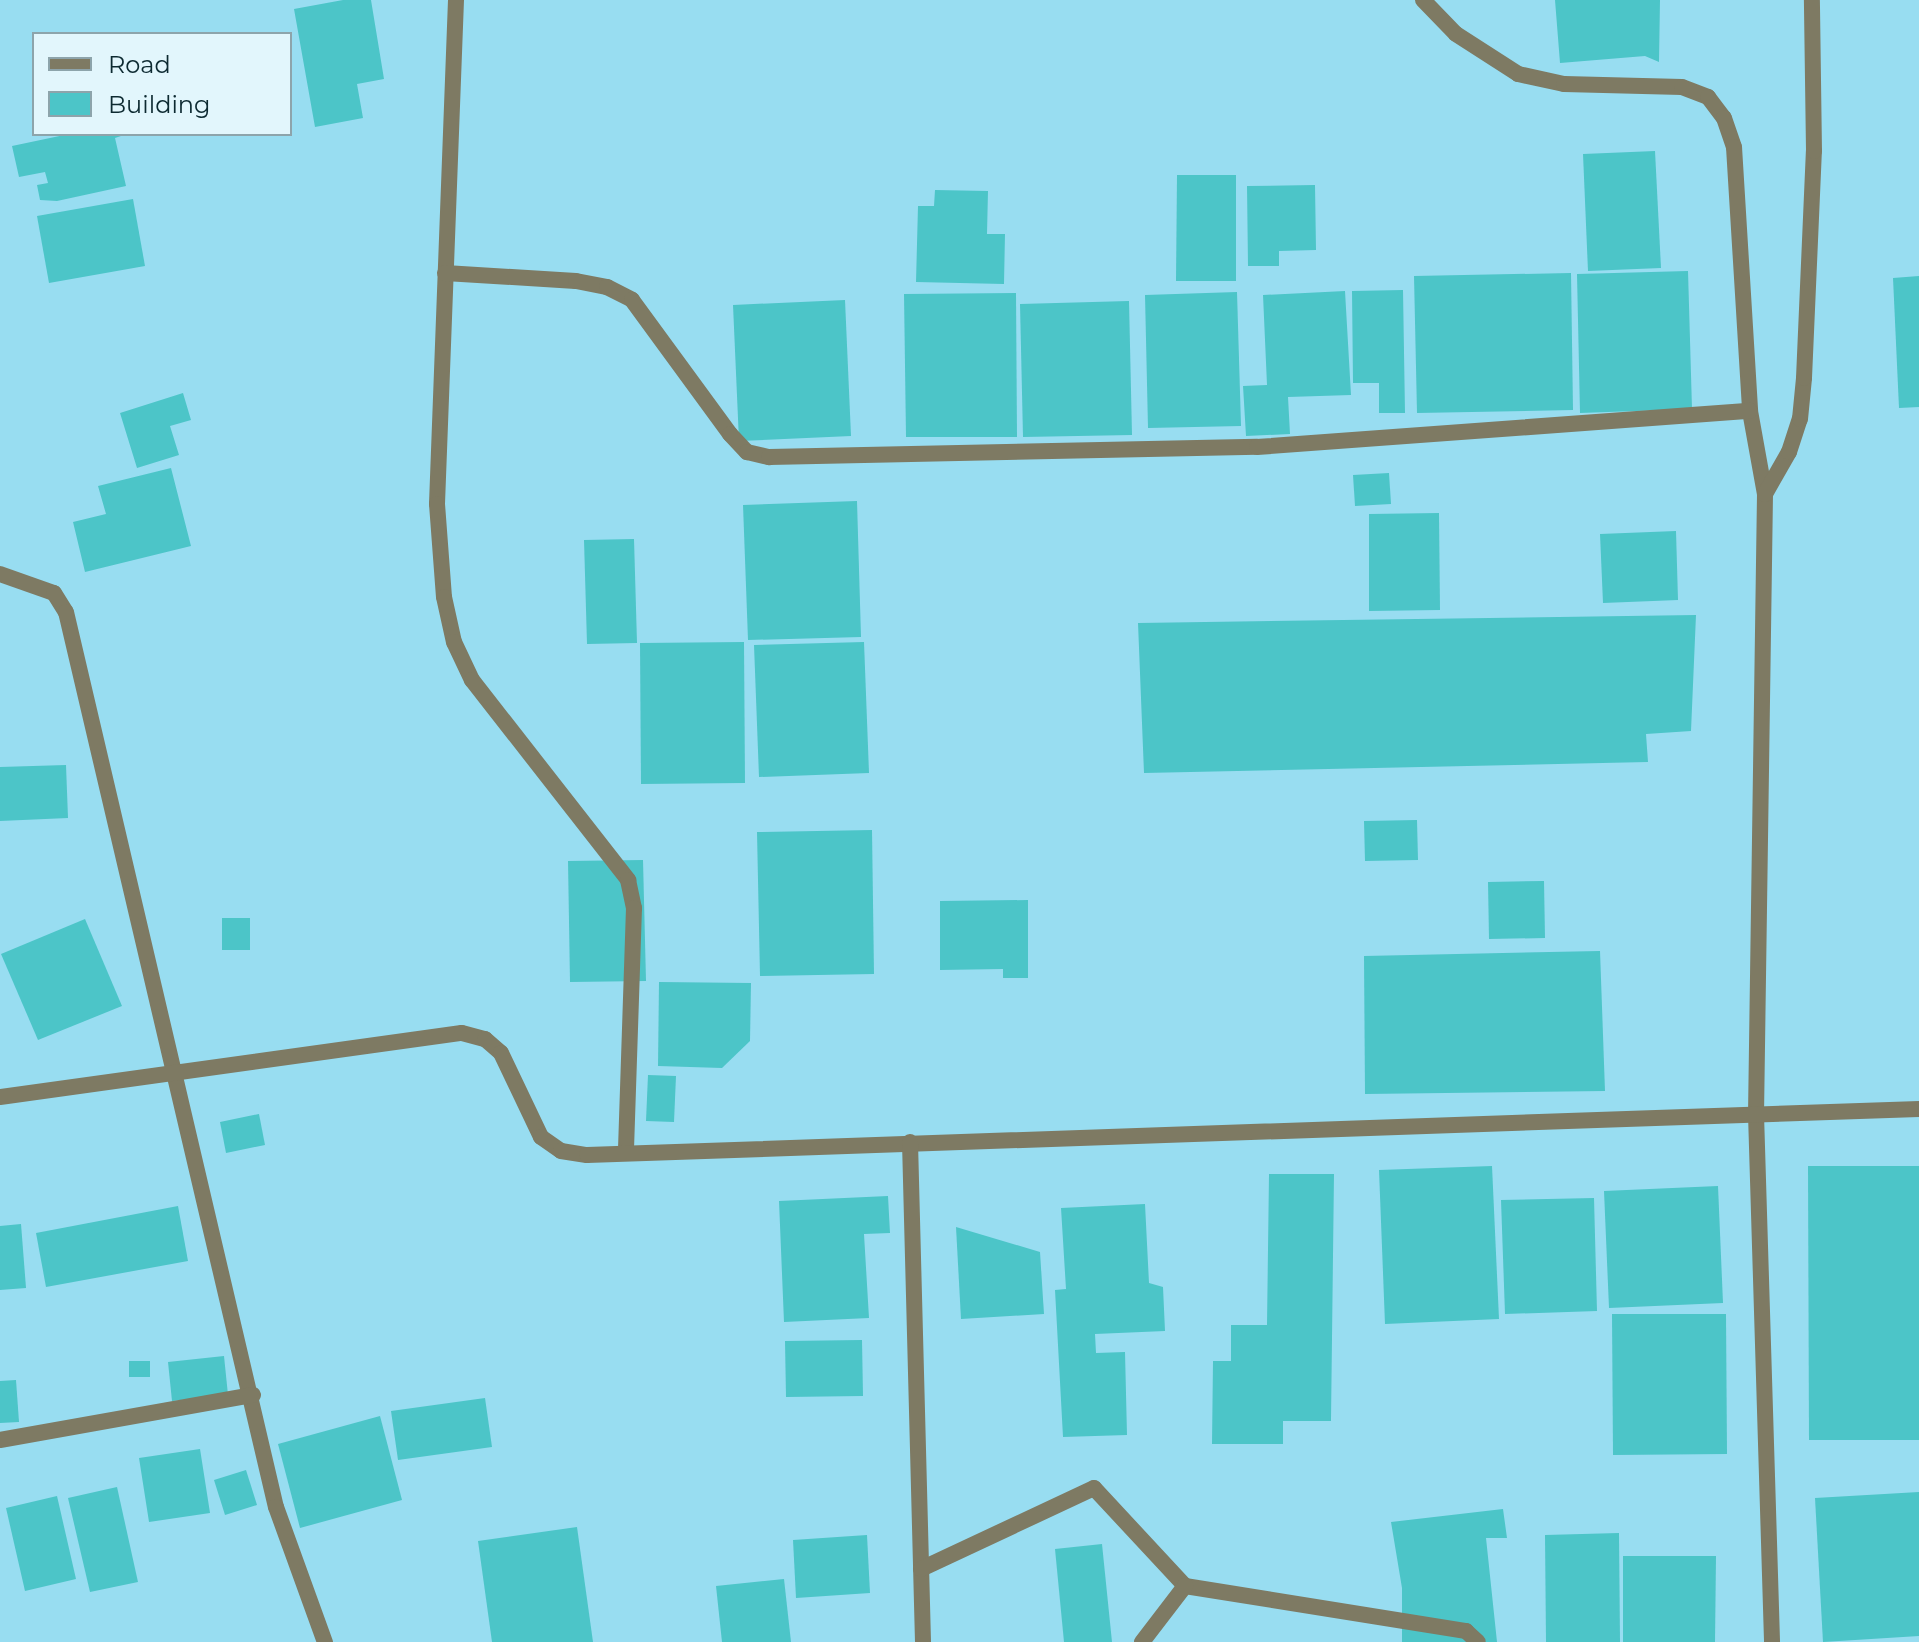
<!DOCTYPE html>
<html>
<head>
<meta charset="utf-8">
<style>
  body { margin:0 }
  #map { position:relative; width:1919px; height:1642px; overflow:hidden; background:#98ddf1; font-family:Montserrat,sans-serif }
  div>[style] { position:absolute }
  .building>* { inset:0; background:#4cc5c8 }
  .minor>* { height:16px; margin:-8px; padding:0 8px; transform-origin:8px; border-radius:8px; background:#7e7a63 }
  span { translate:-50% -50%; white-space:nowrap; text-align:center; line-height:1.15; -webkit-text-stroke:7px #e2f6fc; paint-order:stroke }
  .legend { position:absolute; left:32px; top:32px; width:260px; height:104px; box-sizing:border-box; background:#e2f6fc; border:2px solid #8da4ab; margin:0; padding:10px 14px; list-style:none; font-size:24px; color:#0d2a31 }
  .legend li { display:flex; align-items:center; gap:16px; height:40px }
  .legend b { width:40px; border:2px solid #8da4ab }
</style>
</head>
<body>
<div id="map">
  <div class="building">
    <div style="clip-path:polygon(343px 0,371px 0,384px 79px,357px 84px,363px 118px,315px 127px,294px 9px)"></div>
    <div style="clip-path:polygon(1555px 0,1660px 0,1659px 62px,1645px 56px,1560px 63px)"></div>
    <div style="clip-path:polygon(69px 134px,127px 134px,115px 138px,126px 186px,57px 201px,40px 200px,37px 185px,48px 183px,45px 172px,19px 177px,12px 146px)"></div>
    <div style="clip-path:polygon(1655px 151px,1661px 268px,1588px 271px,1583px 154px)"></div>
    <div style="clip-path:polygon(1177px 175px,1236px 175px,1236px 281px,1176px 281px)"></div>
    <div style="clip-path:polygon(1315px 185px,1316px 250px,1279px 251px,1279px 266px,1248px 266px,1247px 186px)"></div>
    <div style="clip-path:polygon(935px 190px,988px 191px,987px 234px,1005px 234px,1004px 284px,916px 282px,918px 206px,934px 206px)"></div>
    <div style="clip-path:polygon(133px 199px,145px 266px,49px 283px,37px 216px)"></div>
    <div style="clip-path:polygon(1688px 271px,1692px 409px,1580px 413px,1577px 274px)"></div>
    <div style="clip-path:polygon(1571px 273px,1573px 410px,1417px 413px,1414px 276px)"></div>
    <div style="clip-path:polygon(1919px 276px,1919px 407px,1899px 408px,1893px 278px)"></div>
    <div style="clip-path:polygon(1403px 290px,1405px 413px,1379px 413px,1379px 383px,1353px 383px,1352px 291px)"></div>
    <div style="clip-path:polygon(1345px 291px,1351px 395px,1288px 397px,1290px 434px,1246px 436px,1243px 386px,1267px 385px,1263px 295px)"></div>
    <div style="clip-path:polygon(1237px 292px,1241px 426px,1148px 428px,1145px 295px)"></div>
    <div style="clip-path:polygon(1016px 293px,1017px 437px,906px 437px,904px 294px)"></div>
    <div style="clip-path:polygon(845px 300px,851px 436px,739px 441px,733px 305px)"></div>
    <div style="clip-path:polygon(1129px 301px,1132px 435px,1023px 437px,1020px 304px)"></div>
    <div style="clip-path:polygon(183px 393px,191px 420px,170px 426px,179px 455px,137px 468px,120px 413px)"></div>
    <div style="clip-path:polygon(171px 468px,191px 546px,85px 572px,73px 522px,106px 514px,98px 486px)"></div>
    <div style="clip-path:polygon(1389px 473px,1391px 504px,1355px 506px,1353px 475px)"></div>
    <div style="clip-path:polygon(857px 501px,861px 637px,748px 640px,743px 505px)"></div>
    <div style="clip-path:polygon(1439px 513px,1440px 610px,1369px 611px,1369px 514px)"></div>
    <div style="clip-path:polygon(1676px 531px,1678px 600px,1603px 603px,1600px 534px)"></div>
    <div style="clip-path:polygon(634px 539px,637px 643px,587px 644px,584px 540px)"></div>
    <div style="clip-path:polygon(1696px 615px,1691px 731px,1646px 734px,1648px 762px,1144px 773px,1138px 623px)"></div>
    <div style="clip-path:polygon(744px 642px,745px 783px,641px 784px,640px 643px)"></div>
    <div style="clip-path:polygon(864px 642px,869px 773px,759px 777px,754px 645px)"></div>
    <div style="clip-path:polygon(66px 765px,68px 818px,0 821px,0 767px)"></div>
    <div style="clip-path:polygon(1417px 820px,1418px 860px,1365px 861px,1364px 821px)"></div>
    <div style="clip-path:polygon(872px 830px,874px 974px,760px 976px,757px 832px)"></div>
    <div style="clip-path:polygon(643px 860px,646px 981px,570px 982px,568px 861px)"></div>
    <div style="clip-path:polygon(1544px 881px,1545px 938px,1489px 939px,1488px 882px)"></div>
    <div style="clip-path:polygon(1028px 900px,1028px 978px,1003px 978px,1003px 969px,940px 970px,940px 901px)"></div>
    <div style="clip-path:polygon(222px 918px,250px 918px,250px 950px,222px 950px)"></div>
    <div style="clip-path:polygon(85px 919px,122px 1006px,38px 1040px,1px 954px)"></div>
    <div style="clip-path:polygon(1600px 951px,1605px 1091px,1365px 1094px,1364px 956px)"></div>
    <div style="clip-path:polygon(659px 982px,751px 983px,750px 1041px,722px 1068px,658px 1066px)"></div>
    <div style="clip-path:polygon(648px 1075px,676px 1076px,674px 1122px,646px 1121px)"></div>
    <div style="clip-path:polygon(259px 1114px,265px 1145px,226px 1153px,220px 1122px)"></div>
    <div style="clip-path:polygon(1492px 1166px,1499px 1319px,1385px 1324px,1379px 1170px)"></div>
    <div style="clip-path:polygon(1808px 1166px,1919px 1166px,1919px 1440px,1809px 1440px)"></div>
    <div style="clip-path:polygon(1269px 1174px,1334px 1174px,1331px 1421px,1283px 1421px,1283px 1444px,1212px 1444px,1213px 1361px,1231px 1361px,1231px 1325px,1267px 1325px)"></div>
    <div style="clip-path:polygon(1718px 1186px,1723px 1303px,1609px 1308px,1604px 1191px)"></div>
    <div style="clip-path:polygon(888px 1196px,890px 1233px,864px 1234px,869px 1318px,784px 1322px,779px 1201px)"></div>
    <div style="clip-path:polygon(1594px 1198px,1597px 1311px,1505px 1314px,1501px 1200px)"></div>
    <div style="clip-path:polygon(1145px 1204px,1149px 1283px,1163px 1287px,1165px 1331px,1095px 1334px,1096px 1353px,1125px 1352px,1127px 1435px,1063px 1437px,1055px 1290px,1066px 1289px,1061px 1208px)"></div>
    <div style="clip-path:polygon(178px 1206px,188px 1261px,46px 1287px,36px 1233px)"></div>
    <div style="clip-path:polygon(21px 1224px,26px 1288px,0 1290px,0 1226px)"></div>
    <div style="clip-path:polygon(956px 1227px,1040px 1252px,1044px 1314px,961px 1319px)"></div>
    <div style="clip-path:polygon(1612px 1314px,1726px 1314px,1727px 1454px,1613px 1455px)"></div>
    <div style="clip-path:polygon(862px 1340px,863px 1396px,786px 1397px,785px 1341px)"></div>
    <div style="clip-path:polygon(224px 1356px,228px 1395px,172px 1401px,168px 1362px)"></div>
    <div style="clip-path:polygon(129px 1361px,150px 1361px,150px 1377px,129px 1377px)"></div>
    <div style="clip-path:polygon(16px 1380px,19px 1422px,0 1423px,0 1381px)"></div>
    <div style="clip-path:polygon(485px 1398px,492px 1447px,398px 1460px,391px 1411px)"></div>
    <div style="clip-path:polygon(380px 1416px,402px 1500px,300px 1528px,278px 1444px)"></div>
    <div style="clip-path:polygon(200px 1449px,210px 1513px,149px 1522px,139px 1458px)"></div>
    <div style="clip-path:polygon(246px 1470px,257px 1505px,225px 1515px,214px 1480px)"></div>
    <div style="clip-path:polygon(117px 1487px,138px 1582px,90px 1592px,68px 1498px)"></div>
    <div style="clip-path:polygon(1919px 1492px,1919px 1636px,1823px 1642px,1815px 1498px)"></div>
    <div style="clip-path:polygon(57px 1496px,76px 1579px,25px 1591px,6px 1508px)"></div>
    <div style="clip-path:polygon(1503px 1509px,1507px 1538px,1486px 1538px,1497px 1642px,1402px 1642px,1402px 1588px,1391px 1522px)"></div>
    <div style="clip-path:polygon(577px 1527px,593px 1642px,492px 1642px,478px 1541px)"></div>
    <div style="clip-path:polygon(1619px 1533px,1620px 1642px,1546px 1642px,1545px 1535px)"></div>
    <div style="clip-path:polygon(867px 1535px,870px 1593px,796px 1598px,793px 1540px)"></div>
    <div style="clip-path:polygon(1102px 1544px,1112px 1642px,1064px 1642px,1055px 1549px)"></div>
    <div style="clip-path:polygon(1623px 1556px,1716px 1556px,1715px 1642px,1623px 1642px)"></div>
    <div style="clip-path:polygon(784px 1579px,791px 1642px,722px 1642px,716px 1586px)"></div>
  </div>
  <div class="minor">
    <div style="left:456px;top:0;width:504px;rotate:92.16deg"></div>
    <div style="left:437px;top:504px;width:93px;rotate:85.7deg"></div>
    <div style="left:444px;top:597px;width:46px;rotate:77.5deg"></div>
    <div style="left:454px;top:642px;width:42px;rotate:64.7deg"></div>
    <div style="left:472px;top:680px;width:254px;rotate:52deg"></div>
    <div style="left:628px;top:880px;width:29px;rotate:78deg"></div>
    <div style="left:634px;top:908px;width:244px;rotate:91.9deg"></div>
    <div style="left:1423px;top:0;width:47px;rotate:45.9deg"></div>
    <div style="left:1456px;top:34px;width:74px;rotate:32.8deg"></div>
    <div style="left:1518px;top:74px;width:47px;rotate:12.3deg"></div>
    <div style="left:1564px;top:84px;width:118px;rotate:1.5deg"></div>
    <div style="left:1682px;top:87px;width:28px;rotate:21deg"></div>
    <div style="left:1708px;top:97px;width:26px;rotate:53deg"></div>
    <div style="left:1724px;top:118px;width:31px;rotate:71deg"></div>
    <div style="left:1734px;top:147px;width:264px;rotate:86.5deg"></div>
    <div style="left:1750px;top:411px;width:84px;rotate:79.8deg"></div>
    <div style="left:1765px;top:494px;width:620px;rotate:90.83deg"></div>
    <div style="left:1756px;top:1114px;width:528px;rotate:88.26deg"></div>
    <div style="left:445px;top:273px;width:131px;rotate:3.5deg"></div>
    <div style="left:576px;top:281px;width:32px;rotate:11deg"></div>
    <div style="left:607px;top:287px;width:28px;rotate:27deg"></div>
    <div style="left:632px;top:300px;width:166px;rotate:53.8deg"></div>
    <div style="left:730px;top:434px;width:25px;rotate:47deg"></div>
    <div style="left:747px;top:452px;width:23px;rotate:13deg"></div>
    <div style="left:769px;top:457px;width:488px;rotate:-1.2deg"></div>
    <div style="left:1257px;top:447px;width:494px;rotate:-4.2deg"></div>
    <div style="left:1765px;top:494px;width:48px;rotate:-60.3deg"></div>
    <div style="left:1789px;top:452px;width:35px;rotate:-72deg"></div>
    <div style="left:1800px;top:419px;width:41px;rotate:-84.4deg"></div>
    <div style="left:1804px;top:378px;width:227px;rotate:-87.5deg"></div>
    <div style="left:1814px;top:151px;width:151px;rotate:-90.8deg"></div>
    <div style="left:0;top:574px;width:57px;rotate:19.4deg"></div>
    <div style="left:54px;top:593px;width:22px;rotate:58deg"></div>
    <div style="left:66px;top:612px;width:919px;rotate:76.8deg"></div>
    <div style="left:276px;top:1507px;width:144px;rotate:70.1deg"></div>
    <div style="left:0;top:1097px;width:466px;rotate:-7.9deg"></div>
    <div style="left:462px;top:1033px;width:24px;rotate:15deg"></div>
    <div style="left:485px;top:1039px;width:21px;rotate:41deg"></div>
    <div style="left:501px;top:1053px;width:93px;rotate:64.5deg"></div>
    <div style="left:541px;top:1137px;width:24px;rotate:35deg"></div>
    <div style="left:561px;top:1151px;width:26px;rotate:9deg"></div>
    <div style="left:587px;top:1155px;width:1333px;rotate:-1.98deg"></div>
    <div style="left:910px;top:1142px;width:500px;rotate:88.51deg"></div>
    <div style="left:0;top:1440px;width:257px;rotate:-10.1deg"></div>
    <div style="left:921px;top:1569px;width:191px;rotate:-25.1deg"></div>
    <div style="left:1094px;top:1488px;width:134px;rotate:47.1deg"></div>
    <div style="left:1185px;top:1586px;width:285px;rotate:9.1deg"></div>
    <div style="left:1466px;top:1631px;width:16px;rotate:43deg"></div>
    <div style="left:1142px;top:1642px;width:71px;rotate:-52.5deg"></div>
  </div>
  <ul class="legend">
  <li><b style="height:10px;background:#7e7a63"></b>Road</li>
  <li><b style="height:22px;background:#4cc5c8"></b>Building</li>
  </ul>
</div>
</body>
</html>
